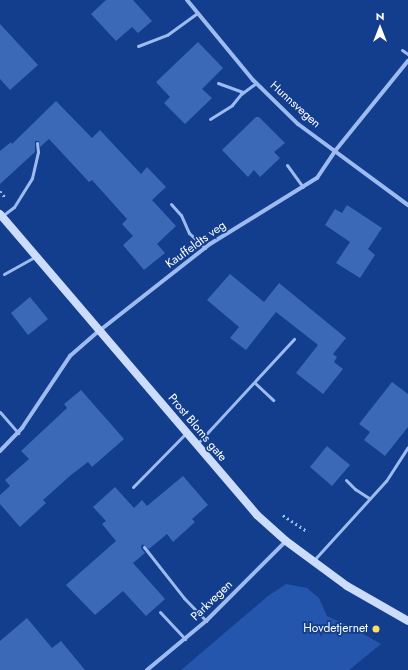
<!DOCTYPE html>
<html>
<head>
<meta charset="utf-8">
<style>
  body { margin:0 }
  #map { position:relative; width:408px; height:670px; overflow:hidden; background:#133e8e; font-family:Jost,sans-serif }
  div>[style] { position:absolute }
  .green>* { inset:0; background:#2556ad }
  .building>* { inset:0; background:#3c68b8 }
  .path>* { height:2.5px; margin-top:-1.25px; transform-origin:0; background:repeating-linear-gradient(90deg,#9dbbf1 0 2px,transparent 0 5px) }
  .lane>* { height:3px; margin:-1.5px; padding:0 1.5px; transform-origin:1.5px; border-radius:1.5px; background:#9dbbf1 }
  .street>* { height:4px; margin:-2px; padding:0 2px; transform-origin:2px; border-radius:2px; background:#9dbbf1 }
  .secondary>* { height:8px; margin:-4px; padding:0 4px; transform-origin:4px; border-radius:4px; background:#ccdcfc }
  .dots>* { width:11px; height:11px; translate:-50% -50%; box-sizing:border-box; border:2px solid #133e8e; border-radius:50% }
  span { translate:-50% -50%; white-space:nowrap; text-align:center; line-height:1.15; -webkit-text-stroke:3.5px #133e8e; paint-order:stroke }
  .street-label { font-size:12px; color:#fff }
  .poi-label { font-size:12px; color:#fff }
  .right { translate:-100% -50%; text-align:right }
  .north { position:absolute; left:360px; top:8px; width:40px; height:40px; -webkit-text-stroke:3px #133e8e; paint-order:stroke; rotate:0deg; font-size:11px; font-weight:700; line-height:16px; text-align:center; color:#fff }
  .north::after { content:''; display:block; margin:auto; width:14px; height:18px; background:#fff; clip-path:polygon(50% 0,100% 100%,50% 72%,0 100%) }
</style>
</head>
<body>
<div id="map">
  <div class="green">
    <div style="clip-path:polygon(286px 584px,307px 588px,319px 598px,327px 616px,351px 627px,381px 644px,349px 670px,181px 670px,268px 596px)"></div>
  </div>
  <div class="building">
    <div style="clip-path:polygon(106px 0,133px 0,152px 21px,138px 33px,132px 27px,116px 41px,91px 14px)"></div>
    <div style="clip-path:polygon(0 24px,38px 65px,10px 90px,0 79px)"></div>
    <div style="clip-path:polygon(198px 42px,223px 68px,202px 89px,212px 98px,185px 124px,164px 103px,170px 97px,156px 82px)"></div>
    <div style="clip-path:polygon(56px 101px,92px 138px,100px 130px,141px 174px,147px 167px,166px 187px,152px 200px,176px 226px,157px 244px,165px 253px,144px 270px,123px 245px,133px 236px,122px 224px,127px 219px,92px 180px,89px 182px,49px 139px,40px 147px,39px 141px,35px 141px,35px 152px,0 184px,0 151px,11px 142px,12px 144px)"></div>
    <div style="clip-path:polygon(256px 117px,259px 117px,285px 143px,274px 152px,280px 158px,260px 177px,254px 170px,248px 177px,222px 150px)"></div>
    <div style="clip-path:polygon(347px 205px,382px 228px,368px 249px,375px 255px,360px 278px,336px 263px,350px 242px,325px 225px,335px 209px,342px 213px)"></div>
    <div style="clip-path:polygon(230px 274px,264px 302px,279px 283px,346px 338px,333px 354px,337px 357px,334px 362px,343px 369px,323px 394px,296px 373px,318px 345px,276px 312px,246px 350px,230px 338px,239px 327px,207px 300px)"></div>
    <div style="clip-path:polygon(30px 297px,48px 319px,28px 335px,11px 313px)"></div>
    <div style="clip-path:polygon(392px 382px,408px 394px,408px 427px,385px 456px,364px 440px,370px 432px,359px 424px)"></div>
    <div style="clip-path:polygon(81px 390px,124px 439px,92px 467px,88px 462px,71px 475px,43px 500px,46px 503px,20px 527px,0 504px,0 495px,10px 486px,5px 480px,29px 459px,21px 451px,67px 408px,64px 404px)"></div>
    <div style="clip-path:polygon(327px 446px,350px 465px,332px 486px,310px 467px)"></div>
    <div style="clip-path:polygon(183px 476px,208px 505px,192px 519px,195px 522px,173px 542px,167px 534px,149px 549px,142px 544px,141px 548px,145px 553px,133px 563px,165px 599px,146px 616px,123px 591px,95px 615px,66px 585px,116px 541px,102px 524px,106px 521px,93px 507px,115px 487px,134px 508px,142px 500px,147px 506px)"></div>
    <div style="clip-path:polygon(27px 618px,52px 648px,61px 641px,85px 670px,0 670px,0 641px)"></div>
  </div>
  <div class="path">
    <div style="left:0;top:191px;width:8px;rotate:50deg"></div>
    <div style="left:283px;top:515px;width:30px;rotate:34deg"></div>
  </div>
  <div class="lane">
    <div style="left:138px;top:46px;width:31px;rotate:-21deg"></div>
    <div style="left:167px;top:35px;width:37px;rotate:-36deg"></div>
    <div style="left:402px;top:50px;width:7px;rotate:34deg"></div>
    <div style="left:218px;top:83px;width:27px;rotate:20deg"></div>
    <div style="left:210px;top:119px;width:26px;rotate:-32deg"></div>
    <div style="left:232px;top:105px;width:14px;rotate:-51deg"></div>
    <div style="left:241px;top:94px;width:19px;rotate:-36deg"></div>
    <div style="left:287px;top:165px;width:27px;rotate:54deg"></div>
    <div style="left:171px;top:204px;width:15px;rotate:48deg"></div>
    <div style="left:181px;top:215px;width:20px;rotate:66deg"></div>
    <div style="left:189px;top:233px;width:22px;rotate:43deg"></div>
    <div style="left:2px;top:216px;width:15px;rotate:-37deg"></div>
    <div style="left:14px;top:207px;width:34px;rotate:-58deg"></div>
    <div style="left:32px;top:178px;width:27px;rotate:-77deg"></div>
    <div style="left:38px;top:152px;width:9px;rotate:-96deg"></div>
    <div style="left:4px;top:274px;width:35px;rotate:-29deg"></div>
    <div style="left:255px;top:383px;width:25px;rotate:43deg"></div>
    <div style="left:0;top:412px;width:28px;rotate:49deg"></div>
    <div style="left:197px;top:444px;width:143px;rotate:-47.3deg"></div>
    <div style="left:346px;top:480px;width:13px;rotate:45deg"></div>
    <div style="left:355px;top:489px;width:17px;rotate:33deg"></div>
    <div style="left:133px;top:487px;width:76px;rotate:-45.5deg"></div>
    <div style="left:144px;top:547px;width:65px;rotate:51.9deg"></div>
    <div style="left:184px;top:598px;width:32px;rotate:46deg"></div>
    <div style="left:314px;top:560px;width:107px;rotate:-47.7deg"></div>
    <div style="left:386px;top:481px;width:40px;rotate:-57.1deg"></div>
    <div style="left:160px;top:612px;width:37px;rotate:47deg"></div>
  </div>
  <div class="street">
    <div style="left:187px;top:0;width:104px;rotate:50.5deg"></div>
    <div style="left:253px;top:80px;width:63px;rotate:44.4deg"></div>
    <div style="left:298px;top:124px;width:137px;rotate:36.4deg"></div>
    <div style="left:0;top:451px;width:32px;rotate:-46deg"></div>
    <div style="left:22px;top:428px;width:87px;rotate:-56.3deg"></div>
    <div style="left:70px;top:356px;width:38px;rotate:-41deg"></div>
    <div style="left:99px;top:331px;width:141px;rotate:-38.1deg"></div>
    <div style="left:210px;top:244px;width:126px;rotate:-31.7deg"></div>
    <div style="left:317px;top:178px;width:32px;rotate:-56deg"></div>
    <div style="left:335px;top:151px;width:116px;rotate:-51deg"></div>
    <div style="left:147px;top:670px;width:77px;rotate:-39.7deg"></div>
    <div style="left:206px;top:621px;width:113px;rotate:-45deg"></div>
  </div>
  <div class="secondary">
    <div style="left:0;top:214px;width:396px;rotate:49.5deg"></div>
    <div style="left:257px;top:515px;width:39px;rotate:42deg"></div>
    <div style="left:286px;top:541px;width:76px;rotate:36.4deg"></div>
    <div style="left:347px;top:586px;width:70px;rotate:29.8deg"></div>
  </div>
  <div class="dots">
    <div style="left:376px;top:629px;background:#ffdf5d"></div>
  </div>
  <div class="street-label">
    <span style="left:295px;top:105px;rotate:42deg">Hunnsvegen</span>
    <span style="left:196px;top:245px;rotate:-36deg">Kauffeldts veg</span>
    <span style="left:197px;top:428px;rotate:50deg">Prost Bloms gate</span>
    <span style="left:212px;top:601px;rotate:-44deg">Parkvegen</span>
  </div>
  <div class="poi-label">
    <span class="right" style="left:368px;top:629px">Hovdetjernet</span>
  </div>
  <div class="north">N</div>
</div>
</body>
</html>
